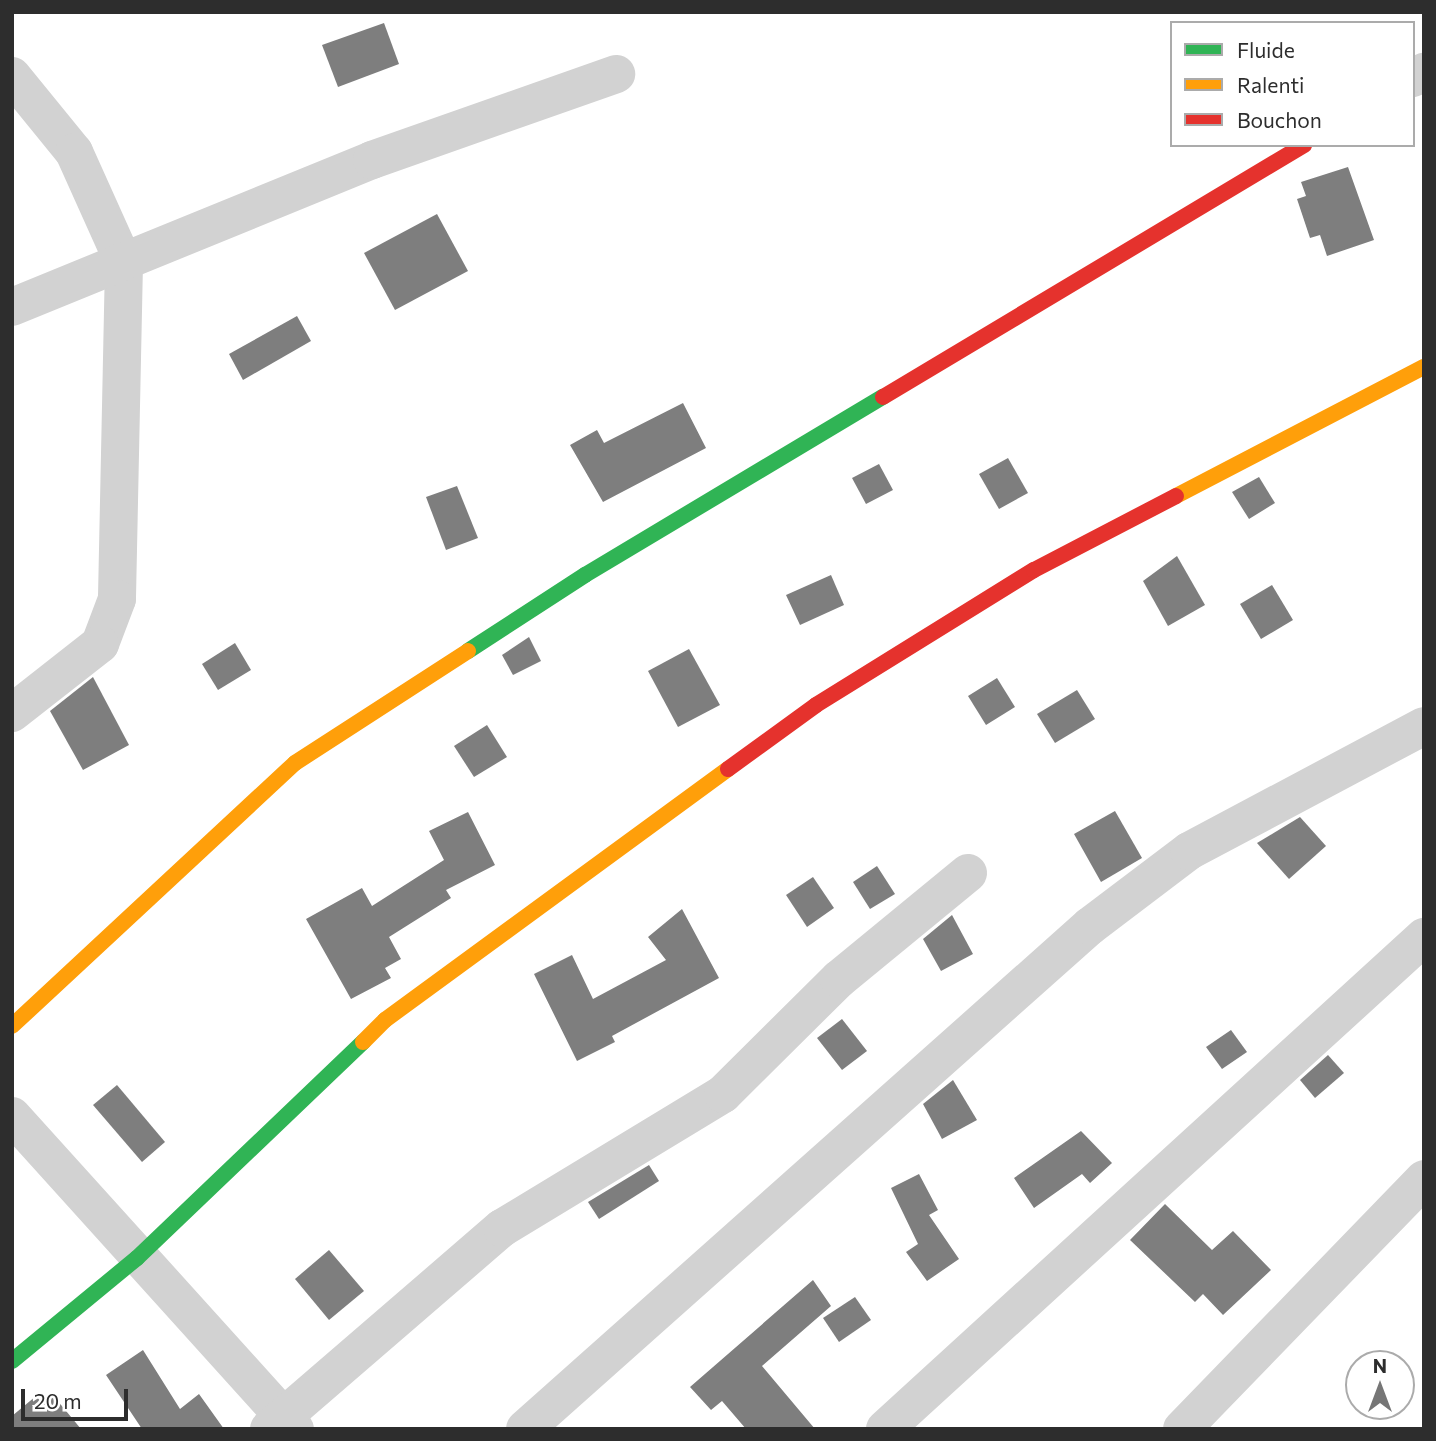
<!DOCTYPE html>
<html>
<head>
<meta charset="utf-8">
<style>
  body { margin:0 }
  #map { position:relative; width:1436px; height:1441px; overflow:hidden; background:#fff; font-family:Commissioner,sans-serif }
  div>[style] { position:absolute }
  .building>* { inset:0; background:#7e7e7e }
  .street>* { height:38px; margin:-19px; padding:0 19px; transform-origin:19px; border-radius:19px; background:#d2d2d2 }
  .fast>* { height:16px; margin:-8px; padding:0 8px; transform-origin:8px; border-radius:8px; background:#30b455 }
  .slow>* { height:16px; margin:-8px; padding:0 8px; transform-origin:8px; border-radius:8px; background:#ff9f0a }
  .jam>* { height:16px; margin:-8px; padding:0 8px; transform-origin:8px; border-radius:8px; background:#e5322d }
  span { translate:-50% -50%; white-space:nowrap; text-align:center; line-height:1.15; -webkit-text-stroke:7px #fff; paint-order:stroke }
  .frame { position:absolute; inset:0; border:14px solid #2d2d2d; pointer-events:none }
  .legend { position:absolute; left:1170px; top:21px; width:245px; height:126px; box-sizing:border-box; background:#fff; border:2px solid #ababab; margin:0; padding:9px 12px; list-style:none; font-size:21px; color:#2d2d2d }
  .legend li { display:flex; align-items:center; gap:14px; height:35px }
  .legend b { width:35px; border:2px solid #ababab }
  .north { position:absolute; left:1345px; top:1350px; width:70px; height:70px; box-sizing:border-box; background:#fff; border:2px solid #ababab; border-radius:50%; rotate:0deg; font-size:19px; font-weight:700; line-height:28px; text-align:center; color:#2d2d2d }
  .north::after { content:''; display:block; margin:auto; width:24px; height:32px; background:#767676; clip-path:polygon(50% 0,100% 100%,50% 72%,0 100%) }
  .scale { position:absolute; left:21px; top:1389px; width:107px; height:32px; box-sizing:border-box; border:4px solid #2d2d2d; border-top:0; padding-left:9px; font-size:21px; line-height:24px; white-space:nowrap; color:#2d2d2d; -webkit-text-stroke:5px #fff; paint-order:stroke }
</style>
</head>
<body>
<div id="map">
  <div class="building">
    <div style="clip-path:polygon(384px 23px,399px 64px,338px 87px,322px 45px)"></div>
    <div style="clip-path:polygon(1348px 167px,1374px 240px,1327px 256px,1320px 235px,1310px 238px,1297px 199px,1306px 196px,1301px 182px)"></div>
    <div style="clip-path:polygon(437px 214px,468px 271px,395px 310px,364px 253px)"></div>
    <div style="clip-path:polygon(297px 316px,311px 341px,243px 380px,229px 354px)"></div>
    <div style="clip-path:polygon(683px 403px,706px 448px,603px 502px,570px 445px,597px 430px,604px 443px)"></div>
    <div style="clip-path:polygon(1008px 458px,1028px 493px,999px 509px,979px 474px)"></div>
    <div style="clip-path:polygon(879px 464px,893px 490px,866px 504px,852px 478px)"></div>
    <div style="clip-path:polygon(1259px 477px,1275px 503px,1249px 519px,1232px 492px)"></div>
    <div style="clip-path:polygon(457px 486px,478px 538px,446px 550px,426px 497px)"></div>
    <div style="clip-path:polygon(1177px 556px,1205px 605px,1168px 626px,1143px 581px)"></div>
    <div style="clip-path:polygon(831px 575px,844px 605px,800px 625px,786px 595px)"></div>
    <div style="clip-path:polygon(1272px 585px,1293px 620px,1261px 639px,1240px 604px)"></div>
    <div style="clip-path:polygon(529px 637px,541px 661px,513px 675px,502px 655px)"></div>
    <div style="clip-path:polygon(235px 643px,251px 670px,218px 690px,202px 664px)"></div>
    <div style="clip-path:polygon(689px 649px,720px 705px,678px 727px,648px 671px)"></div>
    <div style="clip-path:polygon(93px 677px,129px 745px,83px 770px,50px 711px)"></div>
    <div style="clip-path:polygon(997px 678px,1015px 707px,986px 725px,968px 696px)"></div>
    <div style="clip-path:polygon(1077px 690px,1095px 719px,1055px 743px,1037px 714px)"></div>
    <div style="clip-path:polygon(487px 725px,507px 757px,474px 777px,454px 746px)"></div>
    <div style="clip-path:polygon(1115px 811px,1142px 858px,1101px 882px,1074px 834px)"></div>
    <div style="clip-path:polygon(468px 812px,495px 865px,446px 890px,451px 898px,389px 937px,401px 959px,385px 968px,391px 978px,351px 999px,306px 919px,362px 888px,372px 906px,444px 860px,429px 831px)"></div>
    <div style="clip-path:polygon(1300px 817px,1326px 846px,1289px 879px,1257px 843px)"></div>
    <div style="clip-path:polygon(877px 866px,895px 894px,870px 909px,853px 882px)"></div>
    <div style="clip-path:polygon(813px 877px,834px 908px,807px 927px,786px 895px)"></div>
    <div style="clip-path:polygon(682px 909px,719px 978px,612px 1036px,615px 1042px,577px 1061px,534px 974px,572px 955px,593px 999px,666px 960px,648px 937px)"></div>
    <div style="clip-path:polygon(952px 915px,973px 954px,941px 971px,923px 939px)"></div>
    <div style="clip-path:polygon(842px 1019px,867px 1051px,842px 1070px,817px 1038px)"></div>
    <div style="clip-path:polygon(1231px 1030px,1247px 1052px,1222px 1069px,1206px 1047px)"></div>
    <div style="clip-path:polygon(1328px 1055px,1344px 1073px,1315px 1098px,1300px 1080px)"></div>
    <div style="clip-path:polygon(953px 1080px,977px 1120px,942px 1139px,923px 1104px)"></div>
    <div style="clip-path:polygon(117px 1085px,165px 1142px,142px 1162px,93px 1105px)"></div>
    <div style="clip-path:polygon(1081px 1131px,1112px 1163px,1090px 1183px,1082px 1174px,1034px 1208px,1014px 1178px)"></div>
    <div style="clip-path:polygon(649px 1165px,659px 1181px,599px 1219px,588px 1202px)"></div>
    <div style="clip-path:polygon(919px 1174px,938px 1210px,929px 1215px,959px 1259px,927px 1281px,906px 1252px,918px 1244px,891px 1188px)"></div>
    <div style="clip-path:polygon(1165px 1204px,1212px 1250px,1233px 1231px,1271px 1270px,1223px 1315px,1203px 1294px,1195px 1302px,1130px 1240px)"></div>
    <div style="clip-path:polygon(329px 1250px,364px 1291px,329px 1320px,295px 1279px)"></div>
    <div style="clip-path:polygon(813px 1280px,831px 1306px,762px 1366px,815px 1429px,746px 1429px,722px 1401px,711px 1410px,690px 1387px)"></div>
    <div style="clip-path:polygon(855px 1297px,871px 1320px,839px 1342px,823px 1318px)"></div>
    <div style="clip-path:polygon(143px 1350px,180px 1409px,199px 1394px,224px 1429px,142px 1429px,106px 1375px)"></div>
    <div style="clip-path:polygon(52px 1394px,81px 1429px,12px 1429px,12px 1416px,36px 1396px,42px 1403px)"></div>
  </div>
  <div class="street">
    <div style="left:12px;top:76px;width:98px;rotate:50.8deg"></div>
    <div style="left:74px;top:152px;width:122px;rotate:65.8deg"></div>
    <div style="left:124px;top:263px;width:336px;rotate:91.2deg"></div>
    <div style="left:117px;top:599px;width:48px;rotate:110.7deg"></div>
    <div style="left:100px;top:644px;width:112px;rotate:141.9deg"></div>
    <div style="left:1413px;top:78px;width:13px;rotate:-29deg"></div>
    <div style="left:12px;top:307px;width:389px;rotate:-22.2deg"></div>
    <div style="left:372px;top:160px;width:259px;rotate:-19.4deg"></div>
    <div style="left:12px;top:1116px;width:422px;rotate:47.9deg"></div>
    <div style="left:269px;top:1429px;width:308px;rotate:-40.8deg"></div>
    <div style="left:502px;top:1228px;width:258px;rotate:-31.2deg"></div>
    <div style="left:723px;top:1094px;width:163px;rotate:-44.8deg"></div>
    <div style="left:839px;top:979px;width:167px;rotate:-39.4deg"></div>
    <div style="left:525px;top:1429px;width:756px;rotate:-41.68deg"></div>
    <div style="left:1090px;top:926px;width:124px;rotate:-37.1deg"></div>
    <div style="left:1189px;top:851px;width:266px;rotate:-28deg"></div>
    <div style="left:885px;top:1429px;width:730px;rotate:-42.39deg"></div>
    <div style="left:1182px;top:1429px;width:348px;rotate:-45.9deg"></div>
  </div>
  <div class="fast">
    <div style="left:468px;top:651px;width:140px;rotate:-33deg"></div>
    <div style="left:585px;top:575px;width:347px;rotate:-30.9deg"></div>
    <div style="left:12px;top:1361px;width:162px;rotate:-39.5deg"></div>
    <div style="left:137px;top:1258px;width:313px;rotate:-43.7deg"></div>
  </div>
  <div class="slow">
    <div style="left:1176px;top:496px;width:280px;rotate:-27.5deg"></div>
    <div style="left:12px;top:1026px;width:386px;rotate:-42.9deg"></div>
    <div style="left:295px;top:763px;width:206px;rotate:-32.9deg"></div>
    <div style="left:363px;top:1042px;width:31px;rotate:-45deg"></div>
    <div style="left:385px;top:1020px;width:425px;rotate:-36.2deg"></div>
  </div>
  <div class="jam">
    <div style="left:883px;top:397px;width:491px;rotate:-30.9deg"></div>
    <div style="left:728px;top:769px;width:109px;rotate:-36deg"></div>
    <div style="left:816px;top:705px;width:256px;rotate:-31.8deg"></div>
    <div style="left:1034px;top:570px;width:160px;rotate:-27.5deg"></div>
  </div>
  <div class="frame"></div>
  <ul class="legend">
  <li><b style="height:9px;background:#30b455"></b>Fluide</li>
  <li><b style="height:9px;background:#ff9f0a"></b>Ralenti</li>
  <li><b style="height:9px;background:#e5322d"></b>Bouchon</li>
  </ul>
  <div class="north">N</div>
  <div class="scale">20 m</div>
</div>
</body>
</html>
